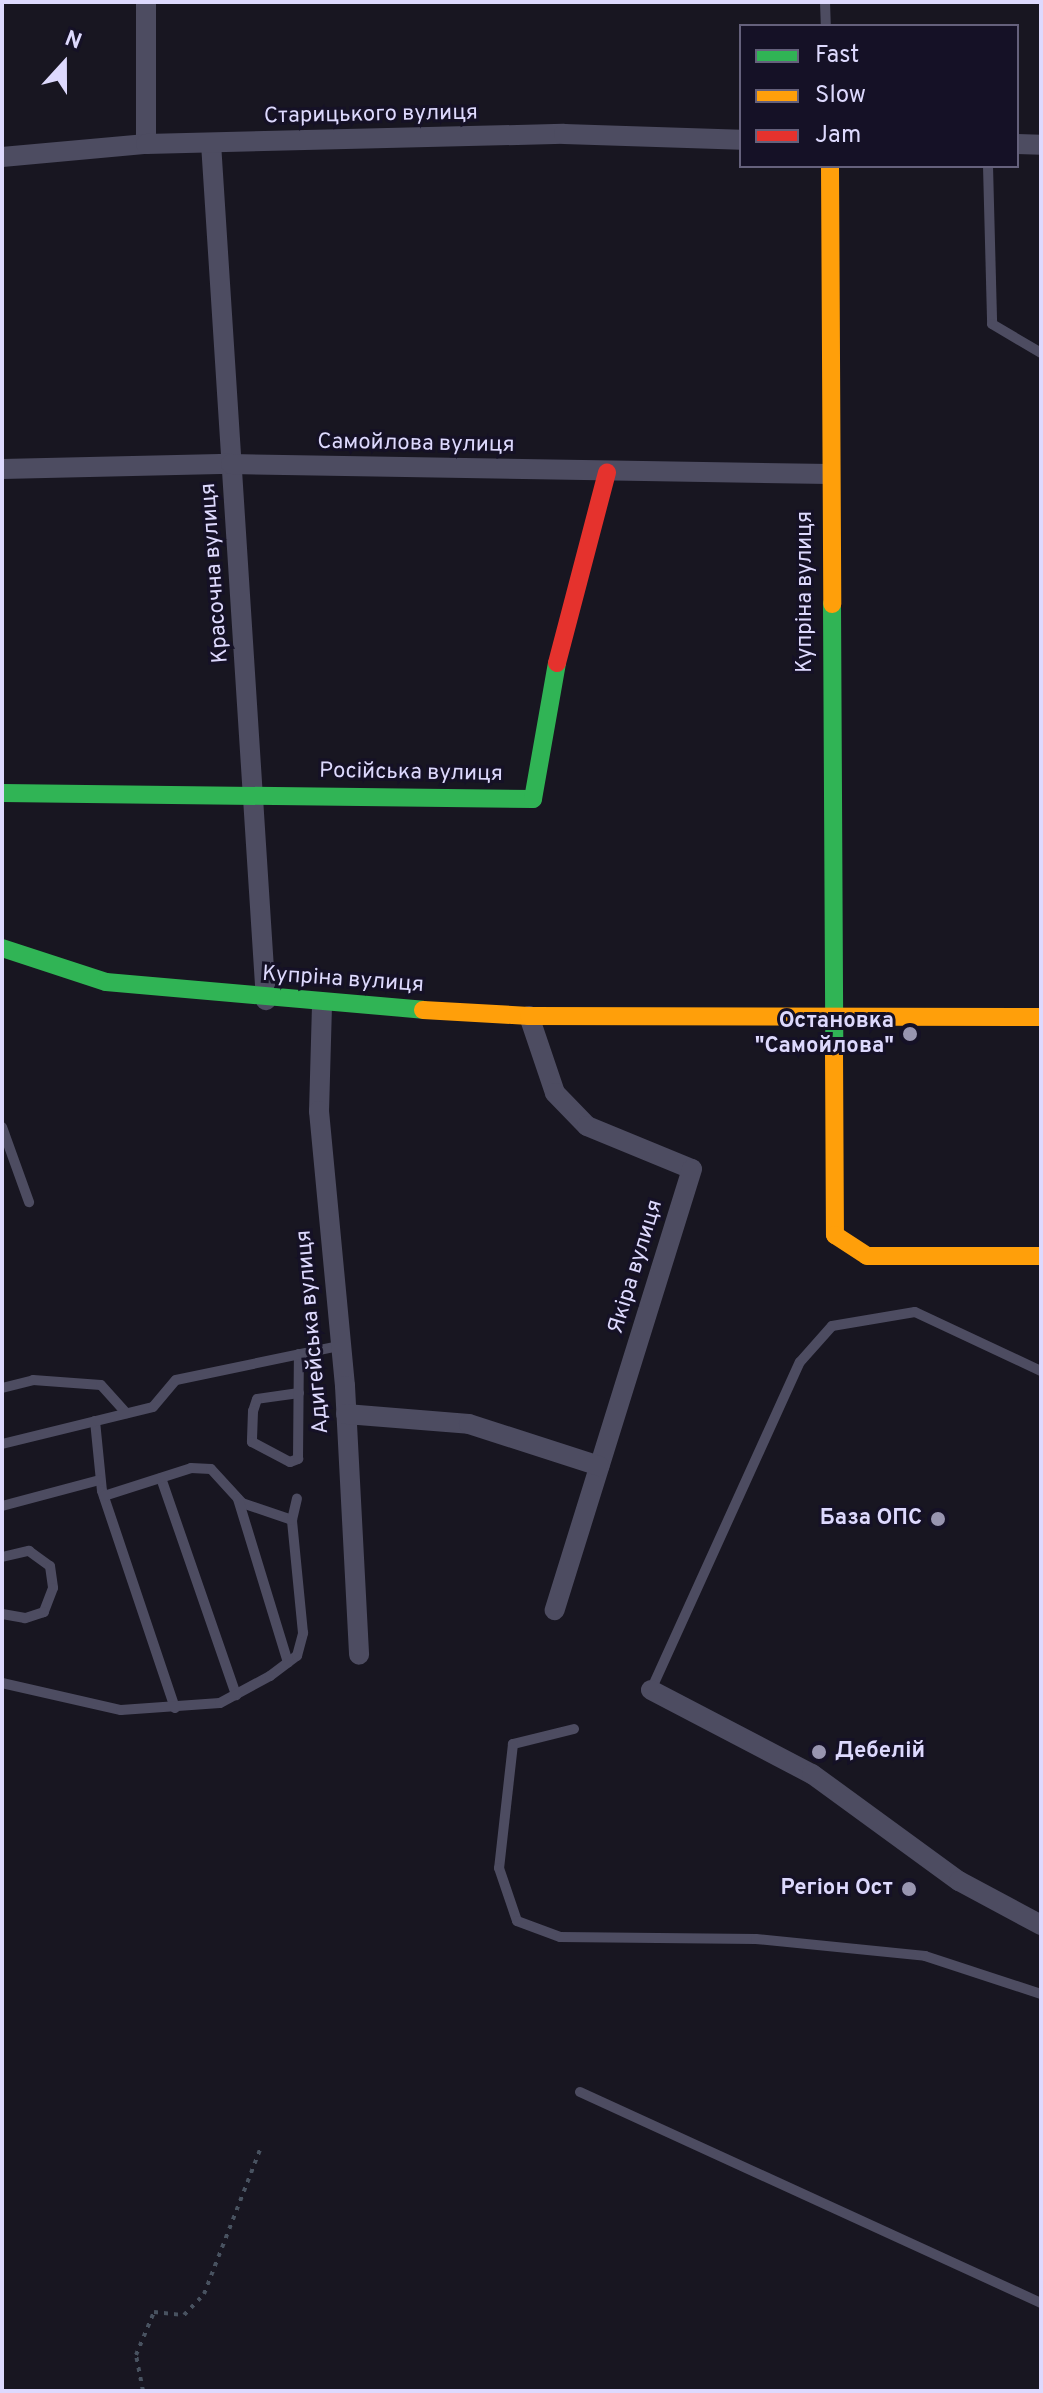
<!DOCTYPE html>
<html>
<head>
<meta charset="utf-8">
<style>
  body { margin:0 }
  #map { position:relative; width:1043px; height:2393px; overflow:hidden; background:#181621; font-family:Overpass,sans-serif }
  div>[style] { position:absolute }
  .path>* { height:4px; margin-top:-2px; transform-origin:0; background:repeating-linear-gradient(90deg,#485260 0 4px,transparent 0 10px) }
  .lane>* { height:10px; margin:-5px; padding:0 5px; transform-origin:5px; border-radius:5px; background:#4d4c61 }
  .street>* { height:20px; margin:-10px; padding:0 10px; transform-origin:10px; border-radius:10px; background:#4d4c61 }
  .fast>* { height:18px; margin:-9px; padding:0 9px; transform-origin:9px; border-radius:9px; background:#30b455 }
  .slow>* { height:18px; margin:-9px; padding:0 9px; transform-origin:9px; border-radius:9px; background:#ff9f0a }
  .jam>* { height:18px; margin:-9px; padding:0 9px; transform-origin:9px; border-radius:9px; background:#e5322d }
  .dots>* { width:22px; height:22px; translate:-50% -50%; box-sizing:border-box; border:4px solid #151126; border-radius:50% }
  span { translate:-50% -50%; white-space:nowrap; text-align:center; line-height:1.15; -webkit-text-stroke:6px #151126; paint-order:stroke }
  .street-label { font-size:22px; color:#ddd9fd }
  .poi-label { font-size:22px; color:#ddd9fd; font-weight:700 }
  .right { translate:-100% -50%; text-align:right }
  .left { translate:0 -50%; text-align:left }
  .frame { position:absolute; inset:0; border:4px solid #ddd9fd; pointer-events:none }
  .legend { position:absolute; left:739px; top:24px; width:280px; height:144px; box-sizing:border-box; background:#151126; border:2px solid #65617c; margin:0; padding:10px 14px; list-style:none; font-size:24px; color:#ddd9fd }
  .legend li { display:flex; align-items:center; gap:16px; height:40px }
  .legend b { width:40px; border:2px solid #65617c }
  .north { position:absolute; left:24px; top:24px; width:80px; height:80px; -webkit-text-stroke:6px #151126; paint-order:stroke; rotate:21deg; font-size:22px; font-weight:700; line-height:32px; text-align:center; color:#ddd9fd }
  .north::after { content:''; display:block; margin:auto; width:28px; height:36px; background:#ddd9fd; clip-path:polygon(50% 0,100% 100%,50% 72%,0 100%) }
</style>
</head>
<body>
<div id="map">
  <div class="path">
    <div style="left:143px;top:2391px;width:37px;rotate:-101deg"></div>
    <div style="left:136px;top:2355px;width:47px;rotate:-67.3deg"></div>
    <div style="left:154px;top:2312px;width:30px;rotate:6deg"></div>
    <div style="left:184px;top:2315px;width:29px;rotate:-46deg"></div>
    <div style="left:204px;top:2294px;width:158px;rotate:-68.8deg"></div>
  </div>
  <div class="lane">
    <div style="left:825px;top:2px;width:24px;rotate:88deg"></div>
    <div style="left:988px;top:166px;width:158px;rotate:88.5deg"></div>
    <div style="left:992px;top:324px;width:57px;rotate:30.6deg"></div>
    <div style="left:2px;top:1127px;width:80px;rotate:70.2deg"></div>
    <div style="left:2px;top:1388px;width:32px;rotate:-14deg"></div>
    <div style="left:33px;top:1380px;width:68px;rotate:4.2deg"></div>
    <div style="left:101px;top:1385px;width:38px;rotate:48deg"></div>
    <div style="left:299px;top:1393px;width:42px;rotate:171.9deg"></div>
    <div style="left:257px;top:1399px;width:13px;rotate:108deg"></div>
    <div style="left:253px;top:1411px;width:31px;rotate:92deg"></div>
    <div style="left:252px;top:1442px;width:43px;rotate:27.8deg"></div>
    <div style="left:290px;top:1462px;width:9px;rotate:-21deg"></div>
    <div style="left:298px;top:1459px;width:105px;rotate:-89.5deg"></div>
    <div style="left:95px;top:1421px;width:70px;rotate:84.3deg"></div>
    <div style="left:102px;top:1491px;width:229px;rotate:71.4deg"></div>
    <div style="left:2px;top:1444px;width:155px;rotate:-13.8deg"></div>
    <div style="left:153px;top:1407px;width:35px;rotate:-50deg"></div>
    <div style="left:176px;top:1380px;width:167px;rotate:-11.8deg"></div>
    <div style="left:161px;top:1478px;width:230px;rotate:70.9deg"></div>
    <div style="left:104px;top:1496px;width:91px;rotate:-17.8deg"></div>
    <div style="left:191px;top:1468px;width:20px;rotate:3deg"></div>
    <div style="left:211px;top:1469px;width:46px;rotate:47.6deg"></div>
    <div style="left:242px;top:1503px;width:53px;rotate:18.8deg"></div>
    <div style="left:238px;top:1499px;width:171px;rotate:73deg"></div>
    <div style="left:2px;top:1506px;width:101px;rotate:-14.9deg"></div>
    <div style="left:2px;top:1557px;width:28px;rotate:-13deg"></div>
    <div style="left:29px;top:1551px;width:26px;rotate:36deg"></div>
    <div style="left:50px;top:1566px;width:22px;rotate:82deg"></div>
    <div style="left:53px;top:1588px;width:26px;rotate:111deg"></div>
    <div style="left:44px;top:1612px;width:20px;rotate:162deg"></div>
    <div style="left:25px;top:1618px;width:23px;rotate:-170deg"></div>
    <div style="left:2px;top:1683px;width:122px;rotate:12.8deg"></div>
    <div style="left:121px;top:1710px;width:99px;rotate:-4deg"></div>
    <div style="left:220px;top:1703px;width:57px;rotate:-28.4deg"></div>
    <div style="left:270px;top:1676px;width:34px;rotate:-37deg"></div>
    <div style="left:297px;top:1656px;width:24px;rotate:-75deg"></div>
    <div style="left:303px;top:1633px;width:114px;rotate:-95.6deg"></div>
    <div style="left:292px;top:1520px;width:22px;rotate:-77deg"></div>
    <div style="left:651px;top:1690px;width:360px;rotate:-65.6deg"></div>
    <div style="left:800px;top:1362px;width:48px;rotate:-48.4deg"></div>
    <div style="left:832px;top:1326px;width:84px;rotate:-9.6deg"></div>
    <div style="left:915px;top:1312px;width:139px;rotate:25.1deg"></div>
    <div style="left:574px;top:1729px;width:63px;rotate:166.2deg"></div>
    <div style="left:513px;top:1744px;width:125px;rotate:96.4deg"></div>
    <div style="left:499px;top:1868px;width:56px;rotate:71.2deg"></div>
    <div style="left:517px;top:1921px;width:46px;rotate:20.4deg"></div>
    <div style="left:560px;top:1937px;width:196px;rotate:0.6deg"></div>
    <div style="left:756px;top:1939px;width:170px;rotate:5.7deg"></div>
    <div style="left:925px;top:1956px;width:122px;rotate:18.1deg"></div>
    <div style="left:580px;top:2092px;width:507px;rotate:24.59deg"></div>
  </div>
  <div class="street">
    <div style="left:211px;top:143px;width:859px;rotate:86.33deg"></div>
    <div style="left:146px;top:144px;width:142px;rotate:-90deg"></div>
    <div style="left:1017px;top:144px;width:24px;rotate:2deg"></div>
    <div style="left:2px;top:157px;width:145px;rotate:-5.2deg"></div>
    <div style="left:146px;top:144px;width:418px;rotate:-1.4deg"></div>
    <div style="left:564px;top:134px;width:177px;rotate:1.9deg"></div>
    <div style="left:2px;top:469px;width:229px;rotate:-1.3deg"></div>
    <div style="left:231px;top:464px;width:599px;rotate:0.96deg"></div>
    <div style="left:322px;top:1005px;width:106px;rotate:91.6deg"></div>
    <div style="left:319px;top:1111px;width:276px;rotate:84.6deg"></div>
    <div style="left:345px;top:1386px;width:269px;rotate:87deg"></div>
    <div style="left:529px;top:1016px;width:81px;rotate:71.3deg"></div>
    <div style="left:555px;top:1093px;width:46px;rotate:45.9deg"></div>
    <div style="left:587px;top:1126px;width:113px;rotate:22.3deg"></div>
    <div style="left:692px;top:1169px;width:462px;rotate:107.3deg"></div>
    <div style="left:346px;top:1414px;width:123px;rotate:4.6deg"></div>
    <div style="left:469px;top:1424px;width:137px;rotate:17.9deg"></div>
    <div style="left:651px;top:1690px;width:182px;rotate:27.6deg"></div>
    <div style="left:812px;top:1774px;width:182px;rotate:36.1deg"></div>
    <div style="left:959px;top:1881px;width:93px;rotate:28.2deg"></div>
  </div>
  <div class="fast">
    <div style="left:832px;top:604px;width:448px;rotate:89.7deg"></div>
    <div style="left:2px;top:793px;width:531px;rotate:0.65deg"></div>
    <div style="left:533px;top:799px;width:138px;rotate:-80deg"></div>
    <div style="left:2px;top:948px;width:109px;rotate:18.1deg"></div>
    <div style="left:106px;top:982px;width:318px;rotate:5deg"></div>
  </div>
  <div class="slow">
    <div style="left:830px;top:166px;width:438px;rotate:89.7deg"></div>
    <div style="left:423px;top:1010px;width:106px;rotate:3.2deg"></div>
    <div style="left:529px;top:1016px;width:512px;rotate:0.11deg"></div>
    <div style="left:834px;top:1052px;width:183px;rotate:89.7deg"></div>
    <div style="left:835px;top:1235px;width:38px;rotate:33deg"></div>
    <div style="left:867px;top:1256px;width:174px"></div>
  </div>
  <div class="jam">
    <div style="left:557px;top:663px;width:197px;rotate:-75.3deg"></div>
  </div>
  <div class="dots">
    <div style="left:910px;top:1034px;background:#9895b0"></div>
    <div style="left:938px;top:1519px;background:#9895b0"></div>
    <div style="left:819px;top:1752px;background:#9895b0"></div>
    <div style="left:909px;top:1889px;background:#9895b0"></div>
  </div>
  <div class="street-label">
    <span style="left:371px;top:115px;rotate:-1deg">Старицького вулиця</span>
    <span style="left:416px;top:444px;rotate:1deg">Самойлова вулиця</span>
    <span style="left:215px;top:573px;rotate:-94deg">Красочна вулиця</span>
    <span style="left:806px;top:592px;rotate:-90deg">Купріна вулиця</span>
    <span style="left:411px;top:773px;rotate:1deg">Російська вулиця</span>
    <span style="left:343px;top:980px;rotate:4deg">Купріна вулиця</span>
    <span style="left:636px;top:1267px;rotate:-73deg">Якіра вулиця</span>
    <span style="left:313px;top:1332px;rotate:-95deg">Адигейська вулиця</span>
  </div>
  <div class="poi-label">
    <span class="right" style="left:894px;top:1034px">Остановка<br>"Самойлова"</span>
    <span class="right" style="left:922px;top:1519px">База ОПС</span>
    <span class="left" style="left:835px;top:1752px">Дебелій</span>
    <span class="right" style="left:893px;top:1889px">Регіон Ост</span>
  </div>
  <div class="frame"></div>
  <ul class="legend">
  <li><b style="height:10px;background:#30b455"></b>Fast</li>
  <li><b style="height:10px;background:#ff9f0a"></b>Slow</li>
  <li><b style="height:10px;background:#e5322d"></b>Jam</li>
  </ul>
  <div class="north">N</div>
</div>
</body>
</html>
